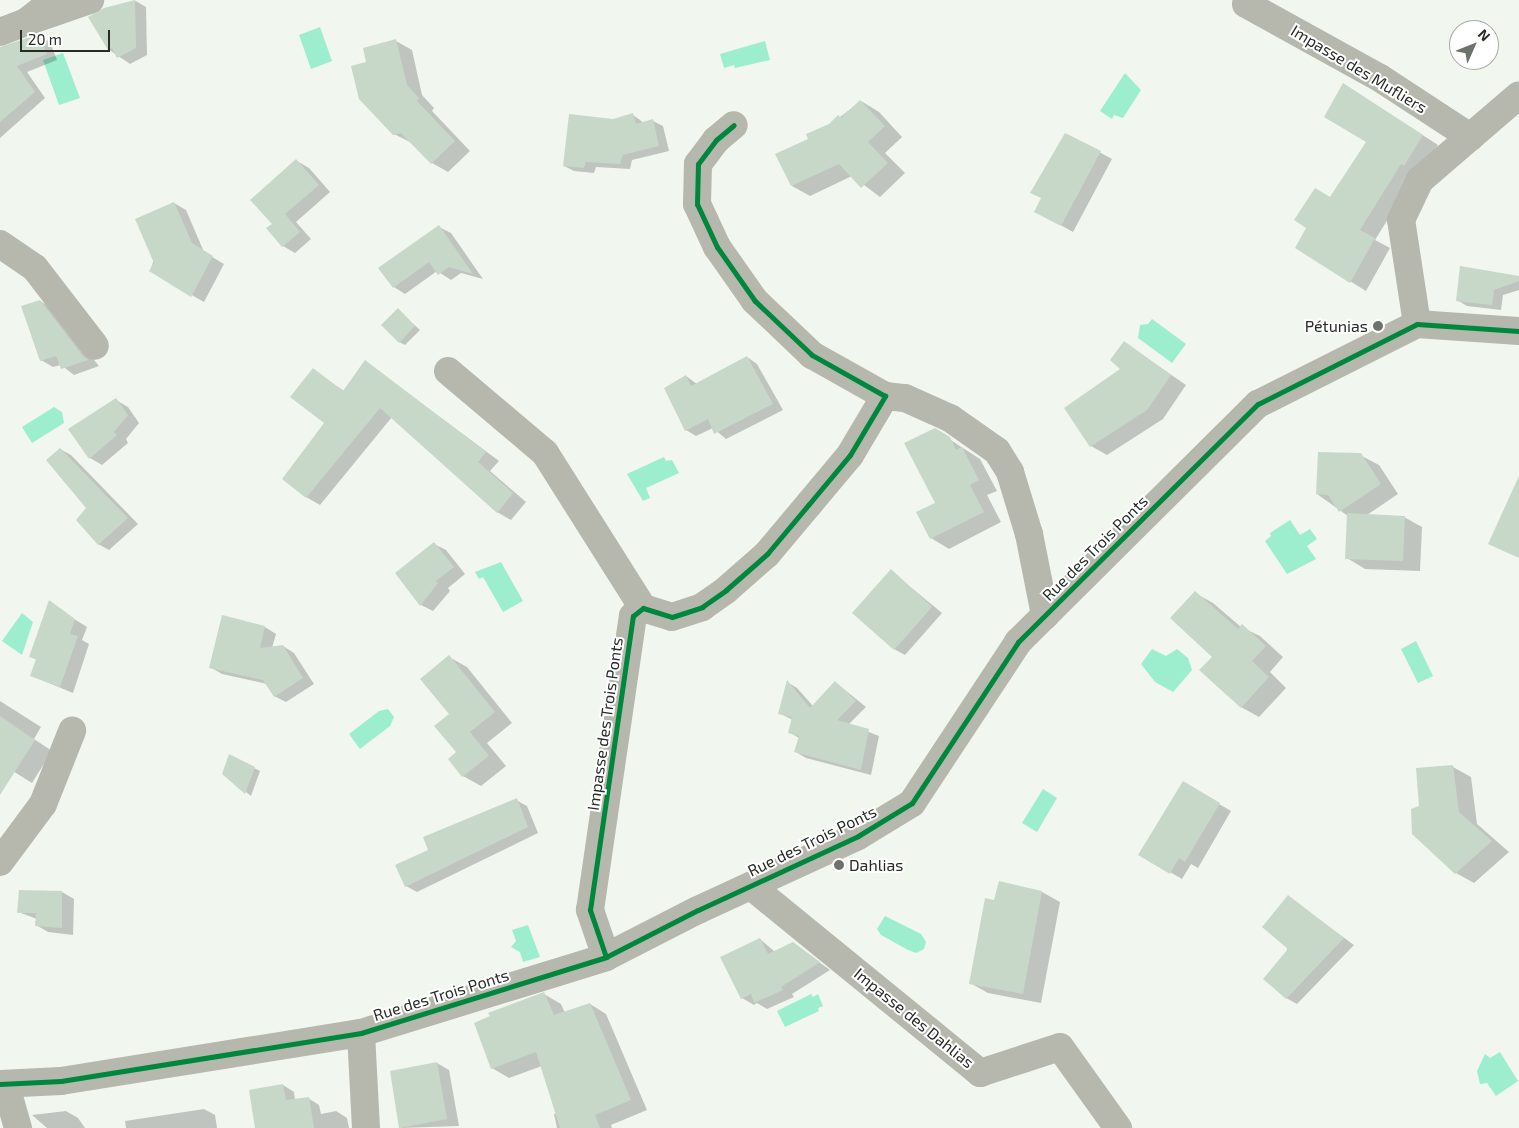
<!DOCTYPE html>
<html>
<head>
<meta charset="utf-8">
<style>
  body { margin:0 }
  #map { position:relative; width:1519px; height:1128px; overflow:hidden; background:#f1f6ee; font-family:"Exo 2",sans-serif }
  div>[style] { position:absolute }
  .water>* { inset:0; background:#9ceecf }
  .shadow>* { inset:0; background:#0003 }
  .building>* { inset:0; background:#c7d8c8 }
  .minor>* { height:28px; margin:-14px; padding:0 14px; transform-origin:14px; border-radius:14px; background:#b6b7ad }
  .cycleway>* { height:5px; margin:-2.5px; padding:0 2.5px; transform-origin:2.5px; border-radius:2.5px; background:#00873e }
  .dots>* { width:14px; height:14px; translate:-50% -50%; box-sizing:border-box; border:2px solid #fff; border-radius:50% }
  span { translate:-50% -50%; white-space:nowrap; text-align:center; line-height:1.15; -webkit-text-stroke:4px #fff; paint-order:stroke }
  .street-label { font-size:16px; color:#282b26 }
  .poi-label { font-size:16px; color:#282b26 }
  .right { translate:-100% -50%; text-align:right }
  .left { translate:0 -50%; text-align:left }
  .north { position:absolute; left:1449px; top:20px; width:50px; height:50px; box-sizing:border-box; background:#fff; border:1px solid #a9aaa8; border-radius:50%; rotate:46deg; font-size:14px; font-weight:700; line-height:20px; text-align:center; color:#282b26 }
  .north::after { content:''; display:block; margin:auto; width:18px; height:22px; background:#6e726c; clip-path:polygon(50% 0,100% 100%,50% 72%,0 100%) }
  .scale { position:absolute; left:20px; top:30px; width:90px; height:22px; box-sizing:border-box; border:2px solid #282b26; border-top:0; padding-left:6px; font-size:15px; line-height:18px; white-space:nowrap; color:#282b26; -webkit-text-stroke:4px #fff; paint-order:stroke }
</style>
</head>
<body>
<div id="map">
  <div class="water">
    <div style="clip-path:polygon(320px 27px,332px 61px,311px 69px,299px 35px)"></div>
    <div style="clip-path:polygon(765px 41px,770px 60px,735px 68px,734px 65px,724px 68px,720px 54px)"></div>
    <div style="clip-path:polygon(63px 53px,80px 98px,59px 105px,43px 60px)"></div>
    <div style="clip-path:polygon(1125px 73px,1141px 90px,1123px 118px,1114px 115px,1112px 119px,1100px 111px)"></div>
    <div style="clip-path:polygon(1152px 319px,1186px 344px,1172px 363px,1138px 338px,1140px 325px,1148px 324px)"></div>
    <div style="clip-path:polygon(54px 407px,62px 412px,64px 423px,32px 443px,22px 427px)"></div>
    <div style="clip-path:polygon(664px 457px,666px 461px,672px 460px,679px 473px,646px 488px,650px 498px,643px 501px,627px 474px)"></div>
    <div style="clip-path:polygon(1290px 520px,1300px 535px,1310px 529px,1317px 539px,1307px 546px,1316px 559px,1287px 574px,1265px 541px,1271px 536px,1270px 533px)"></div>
    <div style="clip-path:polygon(501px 562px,523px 601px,503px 612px,483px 577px,479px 579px,475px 572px)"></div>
    <div style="clip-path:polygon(22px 613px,33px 622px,22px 655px,2px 641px)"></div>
    <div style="clip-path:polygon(1416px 641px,1433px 676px,1418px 683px,1401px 649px)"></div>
    <div style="clip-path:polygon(1152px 649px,1166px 656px,1177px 649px,1188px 658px,1192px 670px,1173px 692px,1155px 682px,1141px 664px)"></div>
    <div style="clip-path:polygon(388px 709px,394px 717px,390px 726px,360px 749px,349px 734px,379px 711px)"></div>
    <div style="clip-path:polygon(1043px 789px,1057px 798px,1037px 832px,1022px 823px)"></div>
    <div style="clip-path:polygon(885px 916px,921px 934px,926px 942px,924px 949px,916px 953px,908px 950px,881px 935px,877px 929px)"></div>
    <div style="clip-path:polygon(528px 925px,540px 957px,523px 962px,520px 952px,511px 947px,516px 941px,512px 930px)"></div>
    <div style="clip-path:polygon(811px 994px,813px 997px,818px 994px,823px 1006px,818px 1008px,819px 1011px,785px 1027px,777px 1011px)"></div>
    <div style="clip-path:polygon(1500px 1052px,1518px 1081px,1496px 1096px,1487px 1083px,1480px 1084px,1477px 1071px,1485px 1054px,1490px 1058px)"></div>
  </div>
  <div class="shadow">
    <div style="clip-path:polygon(134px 0,146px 7px,147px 55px,130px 64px,108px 49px)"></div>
    <div style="clip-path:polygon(39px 35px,50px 42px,57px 60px,27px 72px,45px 98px,0 138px,0 50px)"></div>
    <div style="clip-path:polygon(396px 41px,412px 50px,422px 95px,434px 108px,432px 111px,470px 151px,448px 172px,432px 163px,412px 143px,394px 134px,368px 63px)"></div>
    <div style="clip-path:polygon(1359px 94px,1438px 145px,1420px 174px,1417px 172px,1375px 240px,1390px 248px,1366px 291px,1296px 248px,1367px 142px)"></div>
    <div style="clip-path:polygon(861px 101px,879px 112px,902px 137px,885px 153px,905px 173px,880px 197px,852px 176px,810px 196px,792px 186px,810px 140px)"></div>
    <div style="clip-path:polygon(633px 115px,644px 123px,653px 121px,663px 126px,669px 151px,632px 160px,630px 169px,596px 167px,594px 173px,574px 171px,564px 166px,613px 121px)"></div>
    <div style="clip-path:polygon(1066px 134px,1112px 159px,1073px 232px,1048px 218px,1043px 198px,1032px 192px)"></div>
    <div style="clip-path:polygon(297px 161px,309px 168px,330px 192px,296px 222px,311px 239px,295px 253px,283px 246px,268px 229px,273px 224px)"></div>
    <div style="clip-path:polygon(174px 203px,186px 210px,204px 252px,224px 264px,204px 302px,150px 271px)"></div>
    <div style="clip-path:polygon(439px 227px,451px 233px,483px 279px,461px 273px,451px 280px,437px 271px,405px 294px,394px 287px)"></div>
    <div style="clip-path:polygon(1519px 277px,1519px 290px,1503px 295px,1501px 310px,1467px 306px,1457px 300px)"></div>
    <div style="clip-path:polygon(40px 301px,52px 308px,99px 366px,74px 375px,61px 365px,53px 367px,41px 360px)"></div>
    <div style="clip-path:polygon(398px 310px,420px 330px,405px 345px,399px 342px)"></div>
    <div style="clip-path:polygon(1125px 343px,1186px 385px,1163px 419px,1107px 455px,1091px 446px,1122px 369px)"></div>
    <div style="clip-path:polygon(747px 357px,757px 364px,783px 410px,726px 439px,713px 428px,696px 436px,686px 430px,686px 376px,697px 384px)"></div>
    <div style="clip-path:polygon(366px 362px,499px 461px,490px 471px,526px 502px,511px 520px,497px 512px,392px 417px,320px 505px,306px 497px,325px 423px,313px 370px,344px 391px)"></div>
    <div style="clip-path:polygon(116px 400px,128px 407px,139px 423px,126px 439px,128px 443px,102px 465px,90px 458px)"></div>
    <div style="clip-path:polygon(935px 430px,980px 459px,997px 491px,987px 495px,1001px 522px,949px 549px,931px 538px,936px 503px)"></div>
    <div style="clip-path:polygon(60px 449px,71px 455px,138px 524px,109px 550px,98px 544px,88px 508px)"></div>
    <div style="clip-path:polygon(1360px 455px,1379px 465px,1398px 494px,1367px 515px,1404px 517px,1422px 527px,1420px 571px,1365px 569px,1347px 558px,1348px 516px,1317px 494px)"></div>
    <div style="clip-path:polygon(434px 544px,446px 550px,465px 574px,448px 588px,450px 591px,433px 611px,421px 605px)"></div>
    <div style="clip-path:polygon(891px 571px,942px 613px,905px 655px,894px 649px)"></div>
    <div style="clip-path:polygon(1195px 593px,1213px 603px,1241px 627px,1260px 636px,1283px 657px,1270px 672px,1286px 688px,1259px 717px,1241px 707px,1213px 657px)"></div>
    <div style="clip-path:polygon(60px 610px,87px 627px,82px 640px,89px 644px,73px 693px,32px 676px,37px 660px,31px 657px)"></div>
    <div style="clip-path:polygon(265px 627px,276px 634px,272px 648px,283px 646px,294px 653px,314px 684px,286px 702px,274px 696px,267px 684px,222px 674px,210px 667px)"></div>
    <div style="clip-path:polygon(449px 657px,467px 667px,512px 723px,487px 743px,506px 766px,481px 786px,463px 776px,451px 714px)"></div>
    <div style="clip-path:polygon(787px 682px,797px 688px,813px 706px,835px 682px,866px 707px,849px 724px,879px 736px,871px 775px,806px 758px,796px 752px,799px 738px,789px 732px,793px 720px,779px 713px)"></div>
    <div style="clip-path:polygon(0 701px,41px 727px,34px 739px,52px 751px,32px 783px,0 763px)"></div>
    <div style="clip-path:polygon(1453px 767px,1471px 777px,1477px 824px,1509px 852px,1474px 883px,1456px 873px,1420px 807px)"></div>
    <div style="clip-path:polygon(254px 768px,260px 771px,251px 796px,223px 774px)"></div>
    <div style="clip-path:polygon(1183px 783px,1231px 811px,1198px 868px,1191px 864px,1182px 879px,1139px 854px)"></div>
    <div style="clip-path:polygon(516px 800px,527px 806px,538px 833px,417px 892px,406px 886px,430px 850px)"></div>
    <div style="clip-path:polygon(62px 892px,74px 899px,73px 935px,48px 932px,36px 925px,37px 919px,18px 912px)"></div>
    <div style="clip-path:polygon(1042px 892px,1060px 902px,1041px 1003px,988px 993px,970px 983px,995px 902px)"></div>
    <div style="clip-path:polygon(1288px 897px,1354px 945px,1297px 1004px,1286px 998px)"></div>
    <div style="clip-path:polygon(760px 939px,775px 952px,793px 943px,830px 970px,792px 994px,794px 997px,767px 1009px,757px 1003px,754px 1005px,742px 998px)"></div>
    <div style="clip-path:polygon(544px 994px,561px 1004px,565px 1013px,590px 1004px,606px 1014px,647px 1110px,611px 1125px,612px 1128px,557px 1128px,554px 1114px,558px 1113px,542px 1066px,509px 1078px,492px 1068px)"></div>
    <div style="clip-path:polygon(437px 1063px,449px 1070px,459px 1126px,401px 1128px,391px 1072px)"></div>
    <div style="clip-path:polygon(283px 1085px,294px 1092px,295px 1100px,308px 1098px,319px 1105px,321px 1114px,336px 1111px,347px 1118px,349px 1128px,256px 1128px)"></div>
    <div style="clip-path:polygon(204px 1109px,215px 1115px,217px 1128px,126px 1128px,125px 1121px)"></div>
    <div style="clip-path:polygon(66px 1111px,78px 1118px,85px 1128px,47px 1128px,32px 1115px)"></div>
  </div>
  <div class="building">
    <div style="clip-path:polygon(135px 0,136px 48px,117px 58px,112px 48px,108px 50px,88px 17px,104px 8px)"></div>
    <div style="clip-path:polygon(39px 34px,47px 54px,17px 66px,35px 92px,0 122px,0 47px)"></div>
    <div style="clip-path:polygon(396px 39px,407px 85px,419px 98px,417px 101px,455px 141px,431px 164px,401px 133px,393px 135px,359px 99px,351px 66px,366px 62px,363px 48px)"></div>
    <div style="clip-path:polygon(1343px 83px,1423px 135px,1404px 166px,1401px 164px,1360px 230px,1375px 238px,1350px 283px,1295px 248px,1306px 228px,1294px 220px,1315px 188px,1330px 197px,1366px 142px,1324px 117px)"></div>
    <div style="clip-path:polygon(860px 100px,885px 126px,868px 142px,888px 163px,861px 188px,839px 164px,791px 186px,775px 154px,808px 139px,806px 134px,829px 124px,838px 115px,841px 118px)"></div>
    <div style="clip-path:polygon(633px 113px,636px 124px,653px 119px,659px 146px,623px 155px,620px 164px,586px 162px,584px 168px,563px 166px,569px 114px,613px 119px)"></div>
    <div style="clip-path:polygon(1065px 133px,1101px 151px,1061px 226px,1034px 212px,1041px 198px,1030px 193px)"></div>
    <div style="clip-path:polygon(296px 159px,319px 185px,285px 214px,300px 232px,282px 247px,266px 228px,272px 224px,250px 200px)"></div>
    <div style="clip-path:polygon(174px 202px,192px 243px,213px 256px,191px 297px,149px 271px,154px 263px,135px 219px)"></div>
    <div style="clip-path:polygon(439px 225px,473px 274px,449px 267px,438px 275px,429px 262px,393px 288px,378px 268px)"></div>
    <div style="clip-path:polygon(1460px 266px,1519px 276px,1519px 281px,1494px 290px,1492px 305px,1456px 301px)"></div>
    <div style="clip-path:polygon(40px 300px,83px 356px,88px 360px,61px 369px,56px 356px,40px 361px,21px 306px)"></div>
    <div style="clip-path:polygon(398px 308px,415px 326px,399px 343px,381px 325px)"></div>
    <div style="clip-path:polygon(1124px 341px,1171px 375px,1147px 410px,1090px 447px,1064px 408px,1120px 369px,1110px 360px)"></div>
    <div style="clip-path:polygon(747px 356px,773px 404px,714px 434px,708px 419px,685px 431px,664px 388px,686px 375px,691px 386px)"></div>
    <div style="clip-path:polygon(365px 360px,486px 452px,478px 462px,513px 493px,497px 513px,380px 408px,306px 498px,282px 479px,324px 423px,290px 397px,313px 368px,343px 391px)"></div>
    <div style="clip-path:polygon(116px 398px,128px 415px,114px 432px,117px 435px,89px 459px,68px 429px)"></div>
    <div style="clip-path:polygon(935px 428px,950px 437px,956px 450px,962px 447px,979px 480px,970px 485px,984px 512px,930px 539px,916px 512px,935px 503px,904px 443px)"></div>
    <div style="clip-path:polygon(60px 448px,128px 518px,98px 545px,76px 520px,86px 508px,46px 460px)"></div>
    <div style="clip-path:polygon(1318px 452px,1361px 453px,1381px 484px,1339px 512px,1328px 495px,1316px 494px)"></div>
    <div style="clip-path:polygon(1519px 476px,1519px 558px,1488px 544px)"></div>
    <div style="clip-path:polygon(1347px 513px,1405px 516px,1403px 561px,1345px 559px)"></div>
    <div style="clip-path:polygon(434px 542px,454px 567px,436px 581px,438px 583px,420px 606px,395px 573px)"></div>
    <div style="clip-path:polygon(891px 569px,932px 607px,894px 650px,852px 613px)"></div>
    <div style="clip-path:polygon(1195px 591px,1238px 629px,1242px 624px,1266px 646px,1252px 661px,1269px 677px,1241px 708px,1199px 670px,1212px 657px,1170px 618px)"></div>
    <div style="clip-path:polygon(49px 600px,75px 619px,70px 634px,78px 636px,60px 687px,30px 676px,36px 659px,29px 657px)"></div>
    <div style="clip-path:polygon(222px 615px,265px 626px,260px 648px,283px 645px,303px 678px,274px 697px,263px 680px,209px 668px)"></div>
    <div style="clip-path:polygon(449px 655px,495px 712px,470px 732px,489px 756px,462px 777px,448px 759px,456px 752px,434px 726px,449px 714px,420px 679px)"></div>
    <div style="clip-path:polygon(787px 680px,810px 708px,835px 681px,856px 701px,837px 720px,869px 729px,861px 770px,794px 752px,799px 736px,788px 733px,792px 717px,778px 714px)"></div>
    <div style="clip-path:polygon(0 716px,35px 740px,0 795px)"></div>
    <div style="clip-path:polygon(229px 754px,255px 767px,245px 794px,222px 774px)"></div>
    <div style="clip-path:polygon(1453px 765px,1459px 812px,1492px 841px,1455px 874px,1412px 834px,1411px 809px,1419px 806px,1416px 768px)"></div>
    <div style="clip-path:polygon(1183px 781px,1220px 803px,1185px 862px,1179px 858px,1170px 874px,1138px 855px)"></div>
    <div style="clip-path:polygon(517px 798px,528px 827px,405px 887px,395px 865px,428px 850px,423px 837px)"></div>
    <div style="clip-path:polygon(999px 881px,1042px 891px,1023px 994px,969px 984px,985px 898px,994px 900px)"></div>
    <div style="clip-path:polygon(19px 890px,62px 891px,62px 928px,35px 926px,36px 913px,17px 913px)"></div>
    <div style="clip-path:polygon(1288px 895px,1344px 938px,1286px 999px,1263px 979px,1288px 949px,1262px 927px)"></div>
    <div style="clip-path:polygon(760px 938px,768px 954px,793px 942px,820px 962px,781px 987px,783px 990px,754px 1003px,751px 994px,741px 999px,720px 957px)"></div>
    <div style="clip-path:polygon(544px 992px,554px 1015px,590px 1003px,631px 1100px,595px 1115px,600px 1128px,560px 1128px,536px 1052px,491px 1069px,474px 1023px,490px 1016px,488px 1013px)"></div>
    <div style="clip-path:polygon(437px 1062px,447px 1119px,399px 1128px,390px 1071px)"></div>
    <div style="clip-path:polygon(283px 1084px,286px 1100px,309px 1097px,314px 1128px,255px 1128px,249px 1090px)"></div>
  </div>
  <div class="minor">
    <div style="left:1246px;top:4px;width:153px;rotate:28.9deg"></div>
    <div style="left:1380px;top:78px;width:108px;rotate:33.2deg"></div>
    <div style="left:26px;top:22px;width:68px;rotate:-19deg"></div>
    <div style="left:0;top:32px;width:28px;rotate:-21deg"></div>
    <div style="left:26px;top:22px;width:18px;rotate:-38deg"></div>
    <div style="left:0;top:244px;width:42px;rotate:34.4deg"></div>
    <div style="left:35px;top:268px;width:98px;rotate:52.4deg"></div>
    <div style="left:1417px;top:324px;width:105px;rotate:-98.7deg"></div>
    <div style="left:1401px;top:220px;width:44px;rotate:-64.6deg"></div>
    <div style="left:1420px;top:180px;width:130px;rotate:-40.6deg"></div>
    <div style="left:448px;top:371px;width:127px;rotate:40.2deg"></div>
    <div style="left:545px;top:453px;width:183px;rotate:57.7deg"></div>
    <div style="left:885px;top:396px;width:20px;rotate:6deg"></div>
    <div style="left:905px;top:398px;width:49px;rotate:24deg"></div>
    <div style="left:950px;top:418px;width:57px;rotate:35.1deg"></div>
    <div style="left:997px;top:451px;width:25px;rotate:58deg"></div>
    <div style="left:1010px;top:472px;width:65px;rotate:73deg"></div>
    <div style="left:1029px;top:534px;width:83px;rotate:78.8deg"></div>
    <div style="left:0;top:862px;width:72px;rotate:-53.4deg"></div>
    <div style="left:43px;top:804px;width:79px;rotate:-68.3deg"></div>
    <div style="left:751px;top:886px;width:296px;rotate:39.2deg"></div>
    <div style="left:980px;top:1073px;width:84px;rotate:-18deg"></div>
    <div style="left:1060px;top:1047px;width:100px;rotate:54.4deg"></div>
    <div style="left:606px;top:957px;width:50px;rotate:-108.8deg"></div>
    <div style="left:590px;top:910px;width:297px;rotate:-81.7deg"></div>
    <div style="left:633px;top:616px;width:13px;rotate:-39deg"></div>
    <div style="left:643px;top:608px;width:30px;rotate:17deg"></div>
    <div style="left:672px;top:617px;width:32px;rotate:-18deg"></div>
    <div style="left:702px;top:607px;width:29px;rotate:-35deg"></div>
    <div style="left:726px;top:590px;width:55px;rotate:-41.3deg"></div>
    <div style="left:767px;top:554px;width:65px;rotate:-50deg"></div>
    <div style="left:809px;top:504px;width:64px;rotate:-50.1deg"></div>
    <div style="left:850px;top:455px;width:69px;rotate:-59.3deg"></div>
    <div style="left:885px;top:396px;width:84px;rotate:-150.7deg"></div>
    <div style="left:812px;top:355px;width:79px;rotate:-136.5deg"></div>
    <div style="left:755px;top:301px;width:66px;rotate:-125.1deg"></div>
    <div style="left:717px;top:247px;width:47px;rotate:-114.9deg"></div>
    <div style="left:697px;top:204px;width:40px;rotate:-88.6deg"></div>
    <div style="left:698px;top:164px;width:30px;rotate:-53deg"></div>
    <div style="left:716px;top:140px;width:23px;rotate:-40deg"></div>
    <div style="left:361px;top:1033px;width:95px;rotate:87deg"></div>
    <div style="left:0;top:1084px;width:61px;rotate:-2.8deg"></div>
    <div style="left:61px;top:1081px;width:304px;rotate:-9.1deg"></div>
    <div style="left:361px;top:1033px;width:257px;rotate:-17.2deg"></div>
    <div style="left:606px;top:957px;width:103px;rotate:-27.1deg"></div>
    <div style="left:698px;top:910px;width:176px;rotate:-24.8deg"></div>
    <div style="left:858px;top:836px;width:63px;rotate:-31.4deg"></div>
    <div style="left:912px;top:803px;width:193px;rotate:-56.6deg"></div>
    <div style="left:1018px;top:642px;width:338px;rotate:-44.8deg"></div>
    <div style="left:1258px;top:404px;width:178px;rotate:-26.7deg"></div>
    <div style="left:1417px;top:324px;width:102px;rotate:3.9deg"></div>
    <div style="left:6px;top:1086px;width:44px;rotate:74.1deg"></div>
  </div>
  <div class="cycleway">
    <div style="left:606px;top:957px;width:50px;rotate:-108.8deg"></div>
    <div style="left:590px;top:910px;width:297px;rotate:-81.7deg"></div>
    <div style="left:633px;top:616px;width:13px;rotate:-39deg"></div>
    <div style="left:643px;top:608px;width:30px;rotate:17deg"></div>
    <div style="left:672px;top:617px;width:32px;rotate:-18deg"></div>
    <div style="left:702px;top:607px;width:29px;rotate:-35deg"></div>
    <div style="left:726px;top:590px;width:55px;rotate:-41.3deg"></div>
    <div style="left:767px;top:554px;width:65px;rotate:-50deg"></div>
    <div style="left:809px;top:504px;width:64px;rotate:-50.1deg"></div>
    <div style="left:850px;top:455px;width:69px;rotate:-59.3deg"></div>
    <div style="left:885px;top:396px;width:84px;rotate:-150.7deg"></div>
    <div style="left:812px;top:355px;width:79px;rotate:-136.5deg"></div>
    <div style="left:755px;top:301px;width:66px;rotate:-125.1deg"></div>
    <div style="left:717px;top:247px;width:47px;rotate:-114.9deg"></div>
    <div style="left:697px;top:204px;width:40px;rotate:-88.6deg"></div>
    <div style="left:698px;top:164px;width:30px;rotate:-53deg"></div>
    <div style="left:716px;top:140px;width:23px;rotate:-40deg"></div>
    <div style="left:0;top:1084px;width:61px;rotate:-2.8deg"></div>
    <div style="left:61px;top:1081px;width:304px;rotate:-9.1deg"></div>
    <div style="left:361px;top:1033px;width:257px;rotate:-17.2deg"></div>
    <div style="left:606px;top:957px;width:103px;rotate:-27.1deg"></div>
    <div style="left:698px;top:910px;width:176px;rotate:-24.8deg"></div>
    <div style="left:858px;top:836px;width:63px;rotate:-31.4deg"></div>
    <div style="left:912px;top:803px;width:193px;rotate:-56.6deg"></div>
    <div style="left:1018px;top:642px;width:338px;rotate:-44.8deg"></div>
    <div style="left:1258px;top:404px;width:178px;rotate:-26.7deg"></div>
    <div style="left:1417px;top:324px;width:102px;rotate:3.9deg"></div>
  </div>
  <div class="dots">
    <div style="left:1378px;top:326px;background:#6e726c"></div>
    <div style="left:839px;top:865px;background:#6e726c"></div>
  </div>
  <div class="street-label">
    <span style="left:1359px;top:69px;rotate:31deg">Impasse des Mufliers</span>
    <span style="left:1095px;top:548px;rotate:-45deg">Rue des Trois Ponts</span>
    <span style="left:605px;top:724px;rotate:-82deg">Impasse des Trois Ponts</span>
    <span style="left:812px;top:841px;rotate:-26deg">Rue des Trois Ponts</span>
    <span style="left:441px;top:995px;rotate:-17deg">Rue des Trois Ponts</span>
    <span style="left:914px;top:1018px;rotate:39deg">Impasse des Dahlias</span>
  </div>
  <div class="poi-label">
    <span class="right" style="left:1368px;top:326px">Pétunias</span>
    <span class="left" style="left:849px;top:865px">Dahlias</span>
  </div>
  <div class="north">N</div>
  <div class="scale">20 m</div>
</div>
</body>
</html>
